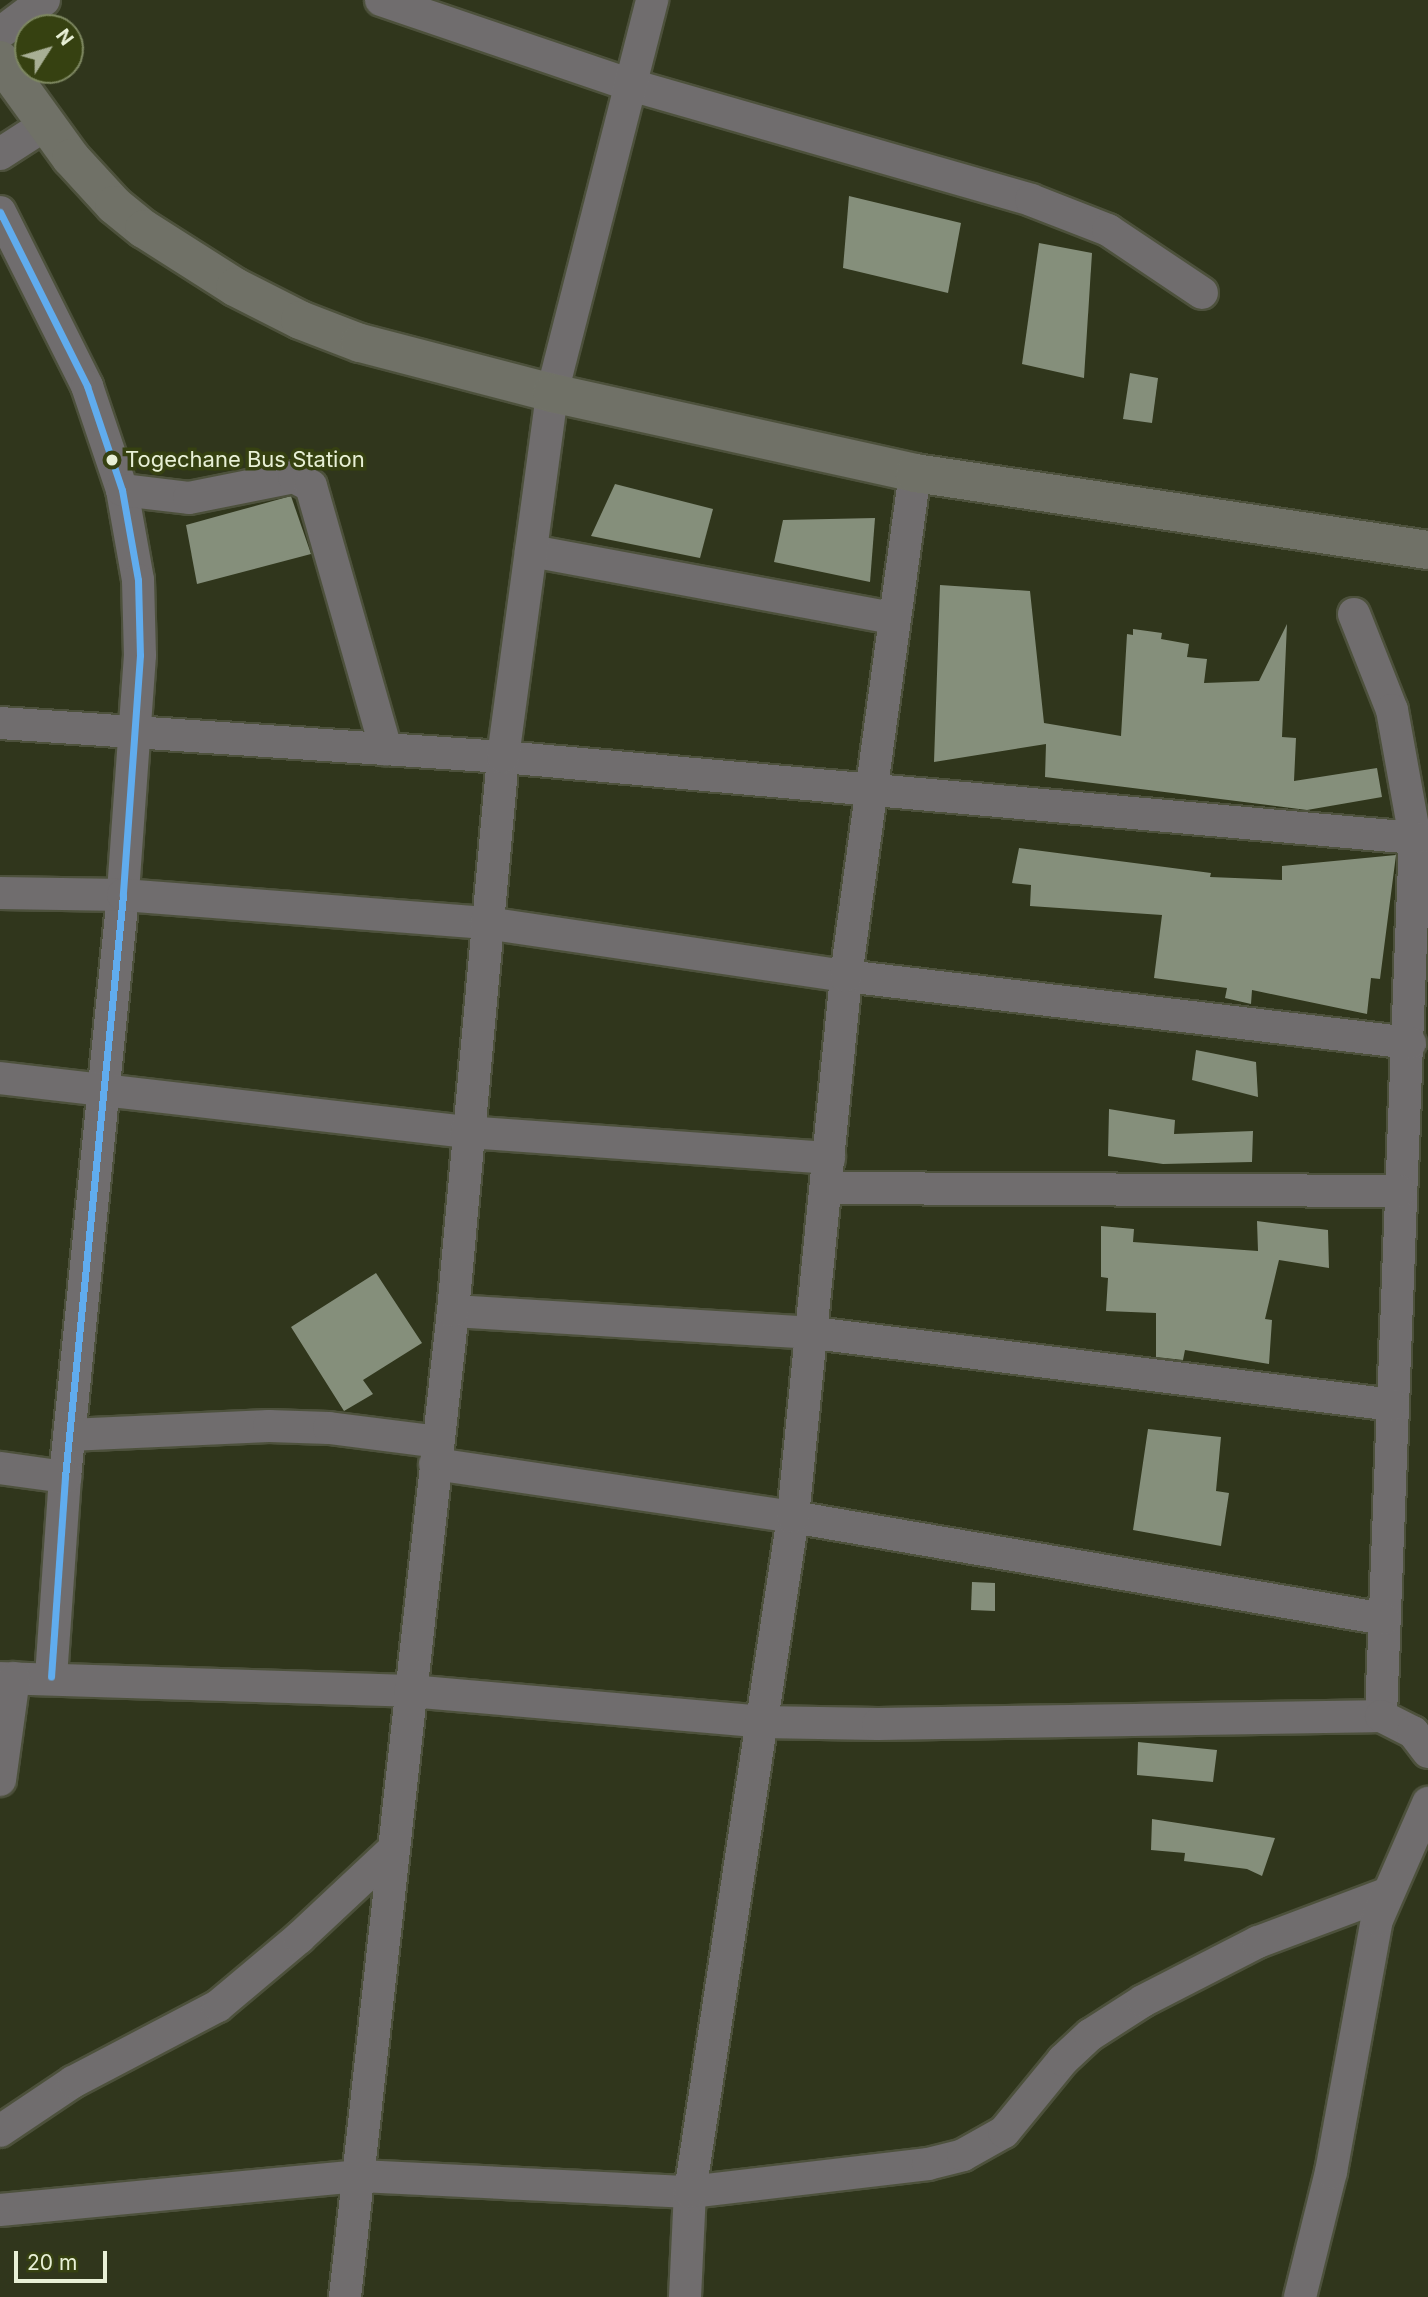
<!DOCTYPE html>
<html>
<head>
<meta charset="utf-8">
<style>
  body { margin:0 }
  #map { position:relative; width:1428px; height:2297px; overflow:hidden; background:#30361c; font-family:Inter,sans-serif }
  div>[style] { position:absolute }
  .building>* { inset:0; background:#858f7b }
  .roads { filter:drop-shadow(2px 0 #4d513c) drop-shadow(-2px 0 #4d513c) drop-shadow(0 2px #4d513c) drop-shadow(0 -2px #4d513c) }
  .minor>* { height:32px; margin:-16px; padding:0 16px; transform-origin:16px; border-radius:16px; background:#706d6e }
  .highway>* { height:38px; margin:-19px; padding:0 19px; transform-origin:19px; border-radius:19px; background:#707167 }
  .bus-1>* { height:7px; margin:-3.5px; padding:0 3.5px; transform-origin:3.5px; border-radius:3.5px; background:#60acee }
  .dots>* { width:19px; height:19px; translate:-50% -50%; box-sizing:border-box; border:4px solid #364111; border-radius:50% }
  span { translate:-50% -50%; white-space:nowrap; text-align:center; line-height:1.15; -webkit-text-stroke:7px #364111; paint-order:stroke }
  .bus-label { font-size:22px; color:#e8f0d6 }
  .left { translate:0 -50%; text-align:left }
  .north { position:absolute; left:14px; top:14px; width:70px; height:70px; box-sizing:border-box; background:#364111; border:2px solid #7d8760; border-radius:50%; rotate:53deg; font-size:19px; font-weight:700; line-height:28px; text-align:center; color:#e8f0d6 }
  .north::after { content:''; display:block; margin:auto; width:24px; height:32px; background:#a8af95; clip-path:polygon(50% 0,100% 100%,50% 72%,0 100%) }
  .scale { position:absolute; left:14px; top:2251px; width:93px; height:32px; box-sizing:border-box; border:4px solid #e8f0d6; border-top:0; padding-left:9px; font-size:21px; line-height:24px; white-space:nowrap; color:#e8f0d6; -webkit-text-stroke:5px #364111; paint-order:stroke }
</style>
</head>
<body>
<div id="map">
  <div class="building">
    <div style="clip-path:polygon(849px 196px,961px 223px,948px 293px,843px 268px)"></div>
    <div style="clip-path:polygon(1039px 243px,1092px 253px,1084px 378px,1022px 364px)"></div>
    <div style="clip-path:polygon(1130px 373px,1158px 378px,1152px 423px,1123px 419px)"></div>
    <div style="clip-path:polygon(615px 484px,713px 509px,700px 558px,591px 536px)"></div>
    <div style="clip-path:polygon(291px 496px,311px 554px,197px 584px,186px 525px)"></div>
    <div style="clip-path:polygon(875px 518px,870px 582px,774px 562px,783px 520px)"></div>
    <div style="clip-path:polygon(940px 585px,1030px 591px,1044px 723px,1121px 736px,1127px 634px,1133px 635px,1133px 629px,1162px 633px,1161px 639px,1189px 644px,1187px 657px,1207px 659px,1204px 683px,1259px 681px,1287px 624px,1282px 737px,1296px 738px,1294px 781px,1377px 768px,1382px 797px,1307px 810px,1045px 777px,1046px 744px,934px 762px)"></div>
    <div style="clip-path:polygon(1019px 848px,1211px 873px,1210px 877px,1282px 880px,1282px 866px,1396px 855px,1380px 979px,1371px 978px,1367px 1014px,1252px 990px,1251px 1004px,1225px 998px,1227px 988px,1154px 978px,1162px 915px,1030px 906px,1031px 885px,1012px 883px)"></div>
    <div style="clip-path:polygon(1196px 1050px,1256px 1062px,1258px 1097px,1192px 1080px)"></div>
    <div style="clip-path:polygon(1109px 1109px,1175px 1120px,1174px 1134px,1253px 1131px,1252px 1162px,1163px 1164px,1108px 1156px)"></div>
    <div style="clip-path:polygon(1257px 1221px,1328px 1230px,1329px 1268px,1279px 1260px,1265px 1319px,1272px 1320px,1269px 1364px,1185px 1350px,1183px 1360px,1156px 1357px,1156px 1313px,1106px 1311px,1108px 1278px,1101px 1277px,1101px 1226px,1134px 1229px,1133px 1242px,1258px 1251px)"></div>
    <div style="clip-path:polygon(376px 1273px,422px 1343px,363px 1380px,373px 1394px,344px 1411px,291px 1327px)"></div>
    <div style="clip-path:polygon(1148px 1429px,1221px 1437px,1216px 1491px,1229px 1493px,1221px 1546px,1133px 1530px)"></div>
    <div style="clip-path:polygon(972px 1582px,995px 1583px,995px 1611px,971px 1610px)"></div>
    <div style="clip-path:polygon(1138px 1742px,1217px 1750px,1213px 1782px,1137px 1775px)"></div>
    <div style="clip-path:polygon(1152px 1819px,1275px 1838px,1262px 1876px,1247px 1869px,1184px 1861px,1185px 1853px,1151px 1850px)"></div>
  </div>
  <div class="roads">
    <div class="minor">
      <div style="left:381px;top:0;width:264px;rotate:18.8deg"></div>
      <div style="left:631px;top:85px;width:416px;rotate:16deg"></div>
      <div style="left:1031px;top:200px;width:83px;rotate:21.3deg"></div>
      <div style="left:1108px;top:230px;width:113px;rotate:33.8deg"></div>
      <div style="left:0;top:33px;width:55px;rotate:-36.9deg"></div>
      <div style="left:0;top:154px;width:54px;rotate:-32.8deg"></div>
      <div style="left:0;top:212px;width:195px;rotate:63.4deg"></div>
      <div style="left:87px;top:386px;width:110px;rotate:71.4deg"></div>
      <div style="left:122px;top:490px;width:91px;rotate:79.9deg"></div>
      <div style="left:138px;top:580px;width:75px;rotate:88.5deg"></div>
      <div style="left:140px;top:655px;width:241px;rotate:94.1deg"></div>
      <div style="left:123px;top:895px;width:585px;rotate:95.69deg"></div>
      <div style="left:65px;top:1477px;width:200px;rotate:94deg"></div>
      <div style="left:122px;top:490px;width:67px;rotate:6.8deg"></div>
      <div style="left:189px;top:498px;width:107px;rotate:-11.3deg"></div>
      <div style="left:294px;top:477px;width:19px;rotate:28deg"></div>
      <div style="left:311px;top:486px;width:274px;rotate:74.1deg"></div>
      <div style="left:531px;top:551px;width:368px;rotate:10.5deg"></div>
      <div style="left:1354px;top:614px;width:103px;rotate:68.4deg"></div>
      <div style="left:1392px;top:710px;width:130px;rotate:79.8deg"></div>
      <div style="left:1415px;top:838px;width:879px;rotate:92.22deg"></div>
      <div style="left:0;top:723px;width:504px;rotate:3.87deg"></div>
      <div style="left:503px;top:757px;width:916px;rotate:5.08deg"></div>
      <div style="left:0;top:893px;width:123px;rotate:0.9deg"></div>
      <div style="left:123px;top:895px;width:364px;rotate:4.4deg"></div>
      <div style="left:486px;top:923px;width:364px;rotate:8.4deg"></div>
      <div style="left:846px;top:976px;width:568px;rotate:6.77deg"></div>
      <div style="left:0;top:1078px;width:470px;rotate:6.6deg"></div>
      <div style="left:467px;top:1132px;width:363px;rotate:4.1deg"></div>
      <div style="left:827px;top:1188px;width:573px;rotate:0.3deg"></div>
      <div style="left:453px;top:1311px;width:362px;rotate:3.5deg"></div>
      <div style="left:814px;top:1333px;width:583px;rotate:7.09deg"></div>
      <div style="left:69px;top:1435px;width:200px;rotate:-2.6deg"></div>
      <div style="left:269px;top:1426px;width:60px;rotate:1.9deg"></div>
      <div style="left:329px;top:1428px;width:110px;rotate:7.3deg"></div>
      <div style="left:435px;top:1464px;width:362px;rotate:8.4deg"></div>
      <div style="left:793px;top:1517px;width:600px;rotate:9.79deg"></div>
      <div style="left:0;top:1468px;width:66px;rotate:7.9deg"></div>
      <div style="left:0;top:1678px;width:410px;rotate:1.8deg"></div>
      <div style="left:410px;top:1691px;width:352px;rotate:5deg"></div>
      <div style="left:761px;top:1722px;width:117px;rotate:1deg"></div>
      <div style="left:878px;top:1724px;width:503px;rotate:-0.91deg"></div>
      <div style="left:1381px;top:1716px;width:36px;rotate:27deg"></div>
      <div style="left:1413px;top:1732px;width:25px;rotate:53deg"></div>
      <div style="left:0;top:1780px;width:103px;rotate:-82.2deg"></div>
      <div style="left:0;top:2131px;width:88px;rotate:-33.9deg"></div>
      <div style="left:73px;top:2082px;width:164px;rotate:-27.7deg"></div>
      <div style="left:218px;top:2006px;width:106px;rotate:-40deg"></div>
      <div style="left:299px;top:1938px;width:127px;rotate:-43.1deg"></div>
      <div style="left:0;top:2210px;width:362px;rotate:-5.4deg"></div>
      <div style="left:360px;top:2176px;width:330px;rotate:2.8deg"></div>
      <div style="left:690px;top:2192px;width:240px;rotate:-6.7deg"></div>
      <div style="left:928px;top:2164px;width:36px;rotate:-14deg"></div>
      <div style="left:963px;top:2155px;width:47px;rotate:-29.3deg"></div>
      <div style="left:1004px;top:2132px;width:93px;rotate:-50.7deg"></div>
      <div style="left:1063px;top:2060px;width:37px;rotate:-43deg"></div>
      <div style="left:1090px;top:2035px;width:63px;rotate:-32.7deg"></div>
      <div style="left:1143px;top:2001px;width:129px;rotate:-27.2deg"></div>
      <div style="left:1258px;top:1942px;width:137px;rotate:-20.6deg"></div>
      <div style="left:345px;top:2297px;width:992px;rotate:-83.75deg"></div>
      <div style="left:453px;top:1311px;width:556px;rotate:-84.84deg"></div>
      <div style="left:503px;top:757px;width:367px;rotate:-82.3deg"></div>
      <div style="left:552px;top:393px;width:406px;rotate:-75.7deg"></div>
      <div style="left:685px;top:2297px;width:105px;rotate:-87.3deg"></div>
      <div style="left:690px;top:2192px;width:683px;rotate:-81.32deg"></div>
      <div style="left:793px;top:1517px;width:544px;rotate:-84.4deg"></div>
      <div style="left:846px;top:976px;width:508px;rotate:-82.19deg"></div>
      <div style="left:1300px;top:2297px;width:129px;rotate:-76.1deg"></div>
      <div style="left:1331px;top:2172px;width:256px;rotate:-79.7deg"></div>
      <div style="left:1377px;top:1920px;width:128px;rotate:-66.4deg"></div>
    </div>
    <div class="highway">
      <div style="left:0;top:60px;width:121px;rotate:54.1deg"></div>
      <div style="left:71px;top:158px;width:64px;rotate:47.5deg"></div>
      <div style="left:114px;top:205px;width:38px;rotate:39deg"></div>
      <div style="left:144px;top:229px;width:108px;rotate:32.5deg"></div>
      <div style="left:235px;top:287px;width:73px;rotate:26.9deg"></div>
      <div style="left:300px;top:320px;width:64px;rotate:21deg"></div>
      <div style="left:360px;top:343px;width:198px;rotate:14.6deg"></div>
      <div style="left:552px;top:393px;width:372px;rotate:12.4deg"></div>
      <div style="left:915px;top:473px;width:519px;rotate:8.54deg"></div>
    </div>
  </div>
  <div class="bus-1">
    <div style="left:0;top:212px;width:195px;rotate:63.4deg"></div>
    <div style="left:87px;top:386px;width:110px;rotate:71.4deg"></div>
    <div style="left:122px;top:490px;width:91px;rotate:79.9deg"></div>
    <div style="left:138px;top:580px;width:75px;rotate:88.5deg"></div>
    <div style="left:140px;top:655px;width:241px;rotate:94.1deg"></div>
    <div style="left:123px;top:895px;width:585px;rotate:95.69deg"></div>
    <div style="left:65px;top:1477px;width:200px;rotate:94deg"></div>
  </div>
  <div class="dots">
    <div style="left:112px;top:460px;background:#e8f0d6"></div>
  </div>
  <div class="bus-label">
    <span class="left" style="left:125px;top:460px">Togechane Bus Station</span>
  </div>
  <div class="north">N</div>
  <div class="scale">20 m</div>
</div>
</body>
</html>
